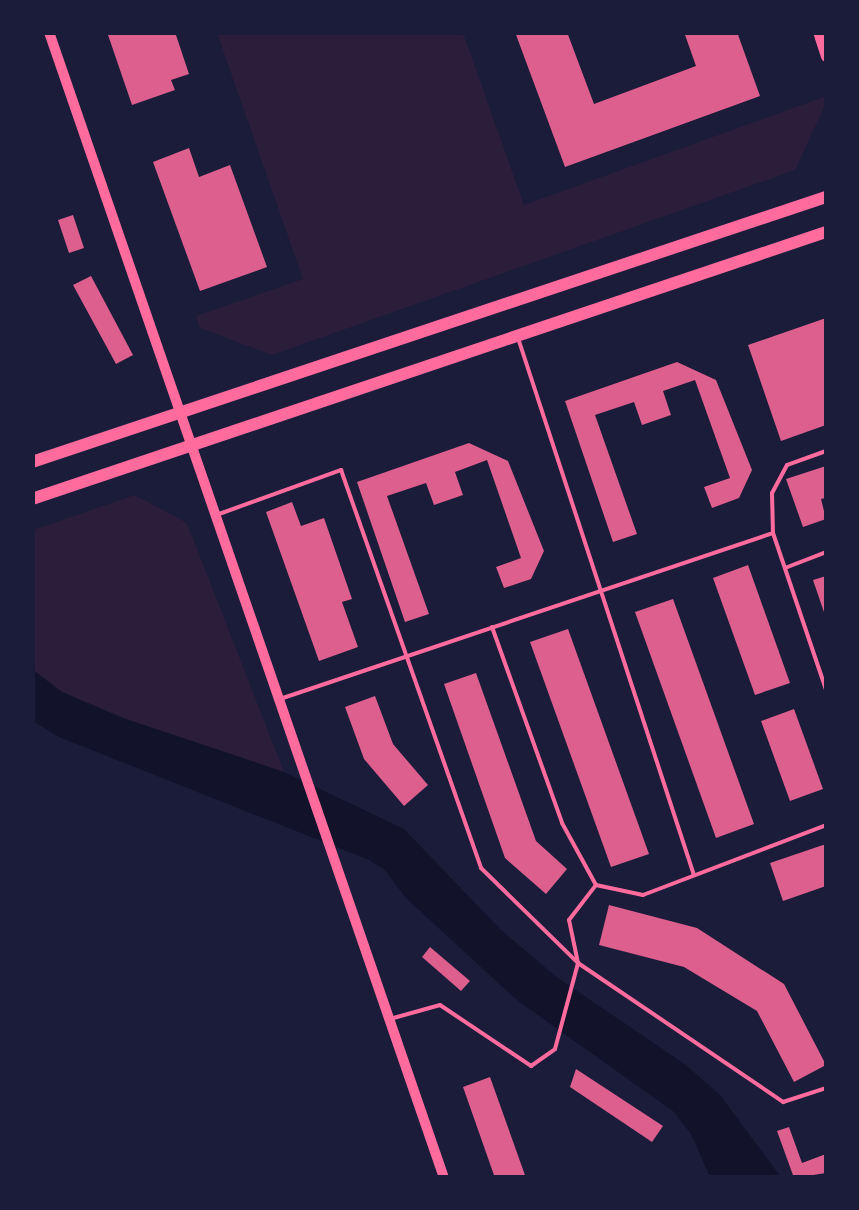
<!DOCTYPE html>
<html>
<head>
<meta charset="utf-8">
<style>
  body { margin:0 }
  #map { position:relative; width:859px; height:1210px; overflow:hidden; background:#1b1b3a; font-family:"Sofia Sans Condensed",sans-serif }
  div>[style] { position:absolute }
  .green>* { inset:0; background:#2a1e3b }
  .water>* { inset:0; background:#12122b }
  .building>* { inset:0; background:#dd5f8e }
  .service>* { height:4px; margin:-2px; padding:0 2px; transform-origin:2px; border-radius:2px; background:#ff6b9d }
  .tertiary>* { height:10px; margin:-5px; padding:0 5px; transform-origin:5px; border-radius:5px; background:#ff6b9d }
  .primary>* { height:12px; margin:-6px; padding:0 6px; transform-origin:6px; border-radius:6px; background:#ff6b9d }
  span { translate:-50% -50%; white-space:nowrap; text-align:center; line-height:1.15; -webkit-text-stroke:10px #1b1b3a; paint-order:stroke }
  .frame { position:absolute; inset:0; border:35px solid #1b1b3a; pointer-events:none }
</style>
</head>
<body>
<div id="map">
  <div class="green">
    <div style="clip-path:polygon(217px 33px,463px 33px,524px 205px,824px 97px,826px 103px,795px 170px,272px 355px,200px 328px,196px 316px,303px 279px)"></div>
    <div style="clip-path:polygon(135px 495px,187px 523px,284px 772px,123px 718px,62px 692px,33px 670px,33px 530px)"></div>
  </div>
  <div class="water">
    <div style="clip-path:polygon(33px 670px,62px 692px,123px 718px,284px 772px,404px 829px,500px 929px,555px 976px,686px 1065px,720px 1095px,781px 1177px,710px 1177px,691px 1134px,673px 1111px,518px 1001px,405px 897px,385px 870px,369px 860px,59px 737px,33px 721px)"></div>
  </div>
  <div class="building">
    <div style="clip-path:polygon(107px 32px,175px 32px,189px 74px,171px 80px,175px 90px,132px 105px)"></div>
    <div style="clip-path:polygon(515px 32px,567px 32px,594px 104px,696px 66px,684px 32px,737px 32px,760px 96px,565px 167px)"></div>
    <div style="clip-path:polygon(189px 148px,199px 177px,230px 165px,267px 267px,200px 291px,153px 162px)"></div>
    <div style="clip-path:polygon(73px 215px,84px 248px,69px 253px,58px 220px)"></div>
    <div style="clip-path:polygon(91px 276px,133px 355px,116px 364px,73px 285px)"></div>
    <div style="clip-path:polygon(826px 318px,826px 425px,781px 441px,748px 345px)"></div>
    <div style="clip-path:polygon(677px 362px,716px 380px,752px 470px,739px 498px,712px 508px,704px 487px,730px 478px,695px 380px,663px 391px,671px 415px,642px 425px,634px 402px,595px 415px,637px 534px,613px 542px,565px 401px)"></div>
    <div style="clip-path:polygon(469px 443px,508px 461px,544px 551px,531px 579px,504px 588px,496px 567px,521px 558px,487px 460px,455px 472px,463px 495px,434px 505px,426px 483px,387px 496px,429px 614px,405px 622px,357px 482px)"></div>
    <div style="clip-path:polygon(826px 466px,826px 498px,821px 499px,826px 519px,803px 527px,786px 479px)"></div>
    <div style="clip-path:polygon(292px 502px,301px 526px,324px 518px,352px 599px,342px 602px,358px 647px,319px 661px,266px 512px)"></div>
    <div style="clip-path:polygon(748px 565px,790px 683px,755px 695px,713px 578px)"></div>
    <div style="clip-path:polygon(826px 576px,826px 618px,813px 580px)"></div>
    <div style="clip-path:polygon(673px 599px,754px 824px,716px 838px,635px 612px)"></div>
    <div style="clip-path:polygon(568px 629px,649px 854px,611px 867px,530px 642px)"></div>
    <div style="clip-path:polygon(476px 673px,536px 841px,567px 869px,546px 894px,505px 858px,444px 684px)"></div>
    <div style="clip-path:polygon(375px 696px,393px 744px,428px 785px,404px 806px,364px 759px,345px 707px)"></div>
    <div style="clip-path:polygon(794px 709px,823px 789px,790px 801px,761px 721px)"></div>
    <div style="clip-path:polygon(826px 844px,826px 886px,783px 901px,770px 863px)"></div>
    <div style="clip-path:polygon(609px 905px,697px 928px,784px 984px,826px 1065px,794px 1082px,757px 1011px,684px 967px,599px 945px)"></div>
    <div style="clip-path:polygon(430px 947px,470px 981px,461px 991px,422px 957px)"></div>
    <div style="clip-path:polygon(576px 1069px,663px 1126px,652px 1142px,570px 1087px)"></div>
    <div style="clip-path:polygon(490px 1077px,526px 1178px,495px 1178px,463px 1087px)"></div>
    <div style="clip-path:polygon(789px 1127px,802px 1163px,826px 1154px,826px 1173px,794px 1178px,777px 1131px)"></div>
  </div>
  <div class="service">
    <div style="left:519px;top:341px;width:562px;rotate:71.86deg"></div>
    <div style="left:826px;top:451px;width:41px;rotate:160.3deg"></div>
    <div style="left:787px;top:465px;width:32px;rotate:118deg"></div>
    <div style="left:772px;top:493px;width:40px;rotate:88.6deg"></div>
    <div style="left:773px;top:533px;width:166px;rotate:71.3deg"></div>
    <div style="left:219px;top:514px;width:130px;rotate:-19.8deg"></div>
    <div style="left:341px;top:470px;width:422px;rotate:70.6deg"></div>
    <div style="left:481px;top:868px;width:136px;rotate:44.4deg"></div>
    <div style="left:578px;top:963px;width:248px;rotate:34.1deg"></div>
    <div style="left:783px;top:1102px;width:45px;rotate:-18deg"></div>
    <div style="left:785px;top:568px;width:44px;rotate:-21.3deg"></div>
    <div style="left:492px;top:627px;width:208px;rotate:70.3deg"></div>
    <div style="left:562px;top:823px;width:71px;rotate:61.3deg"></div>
    <div style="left:596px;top:885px;width:48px;rotate:12deg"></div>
    <div style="left:643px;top:895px;width:196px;rotate:-20.9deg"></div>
    <div style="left:280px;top:699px;width:520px;rotate:-18.61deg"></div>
    <div style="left:390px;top:1019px;width:52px;rotate:-15.6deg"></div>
    <div style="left:440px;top:1005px;width:110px;rotate:33.8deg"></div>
    <div style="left:531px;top:1066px;width:29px;rotate:-35deg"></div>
    <div style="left:555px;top:1049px;width:89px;rotate:-75deg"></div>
    <div style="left:578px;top:963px;width:44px;rotate:-101.8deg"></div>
    <div style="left:569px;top:920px;width:44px;rotate:-52.4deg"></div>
  </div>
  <div class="tertiary">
    <div style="left:49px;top:32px;width:1212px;rotate:70.98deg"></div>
    <div style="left:818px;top:32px;width:26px;rotate:72deg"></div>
  </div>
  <div class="primary">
    <div style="left:32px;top:462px;width:837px;rotate:-18.46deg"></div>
    <div style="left:32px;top:499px;width:838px;rotate:-18.59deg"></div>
  </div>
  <div class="frame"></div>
</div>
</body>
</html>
